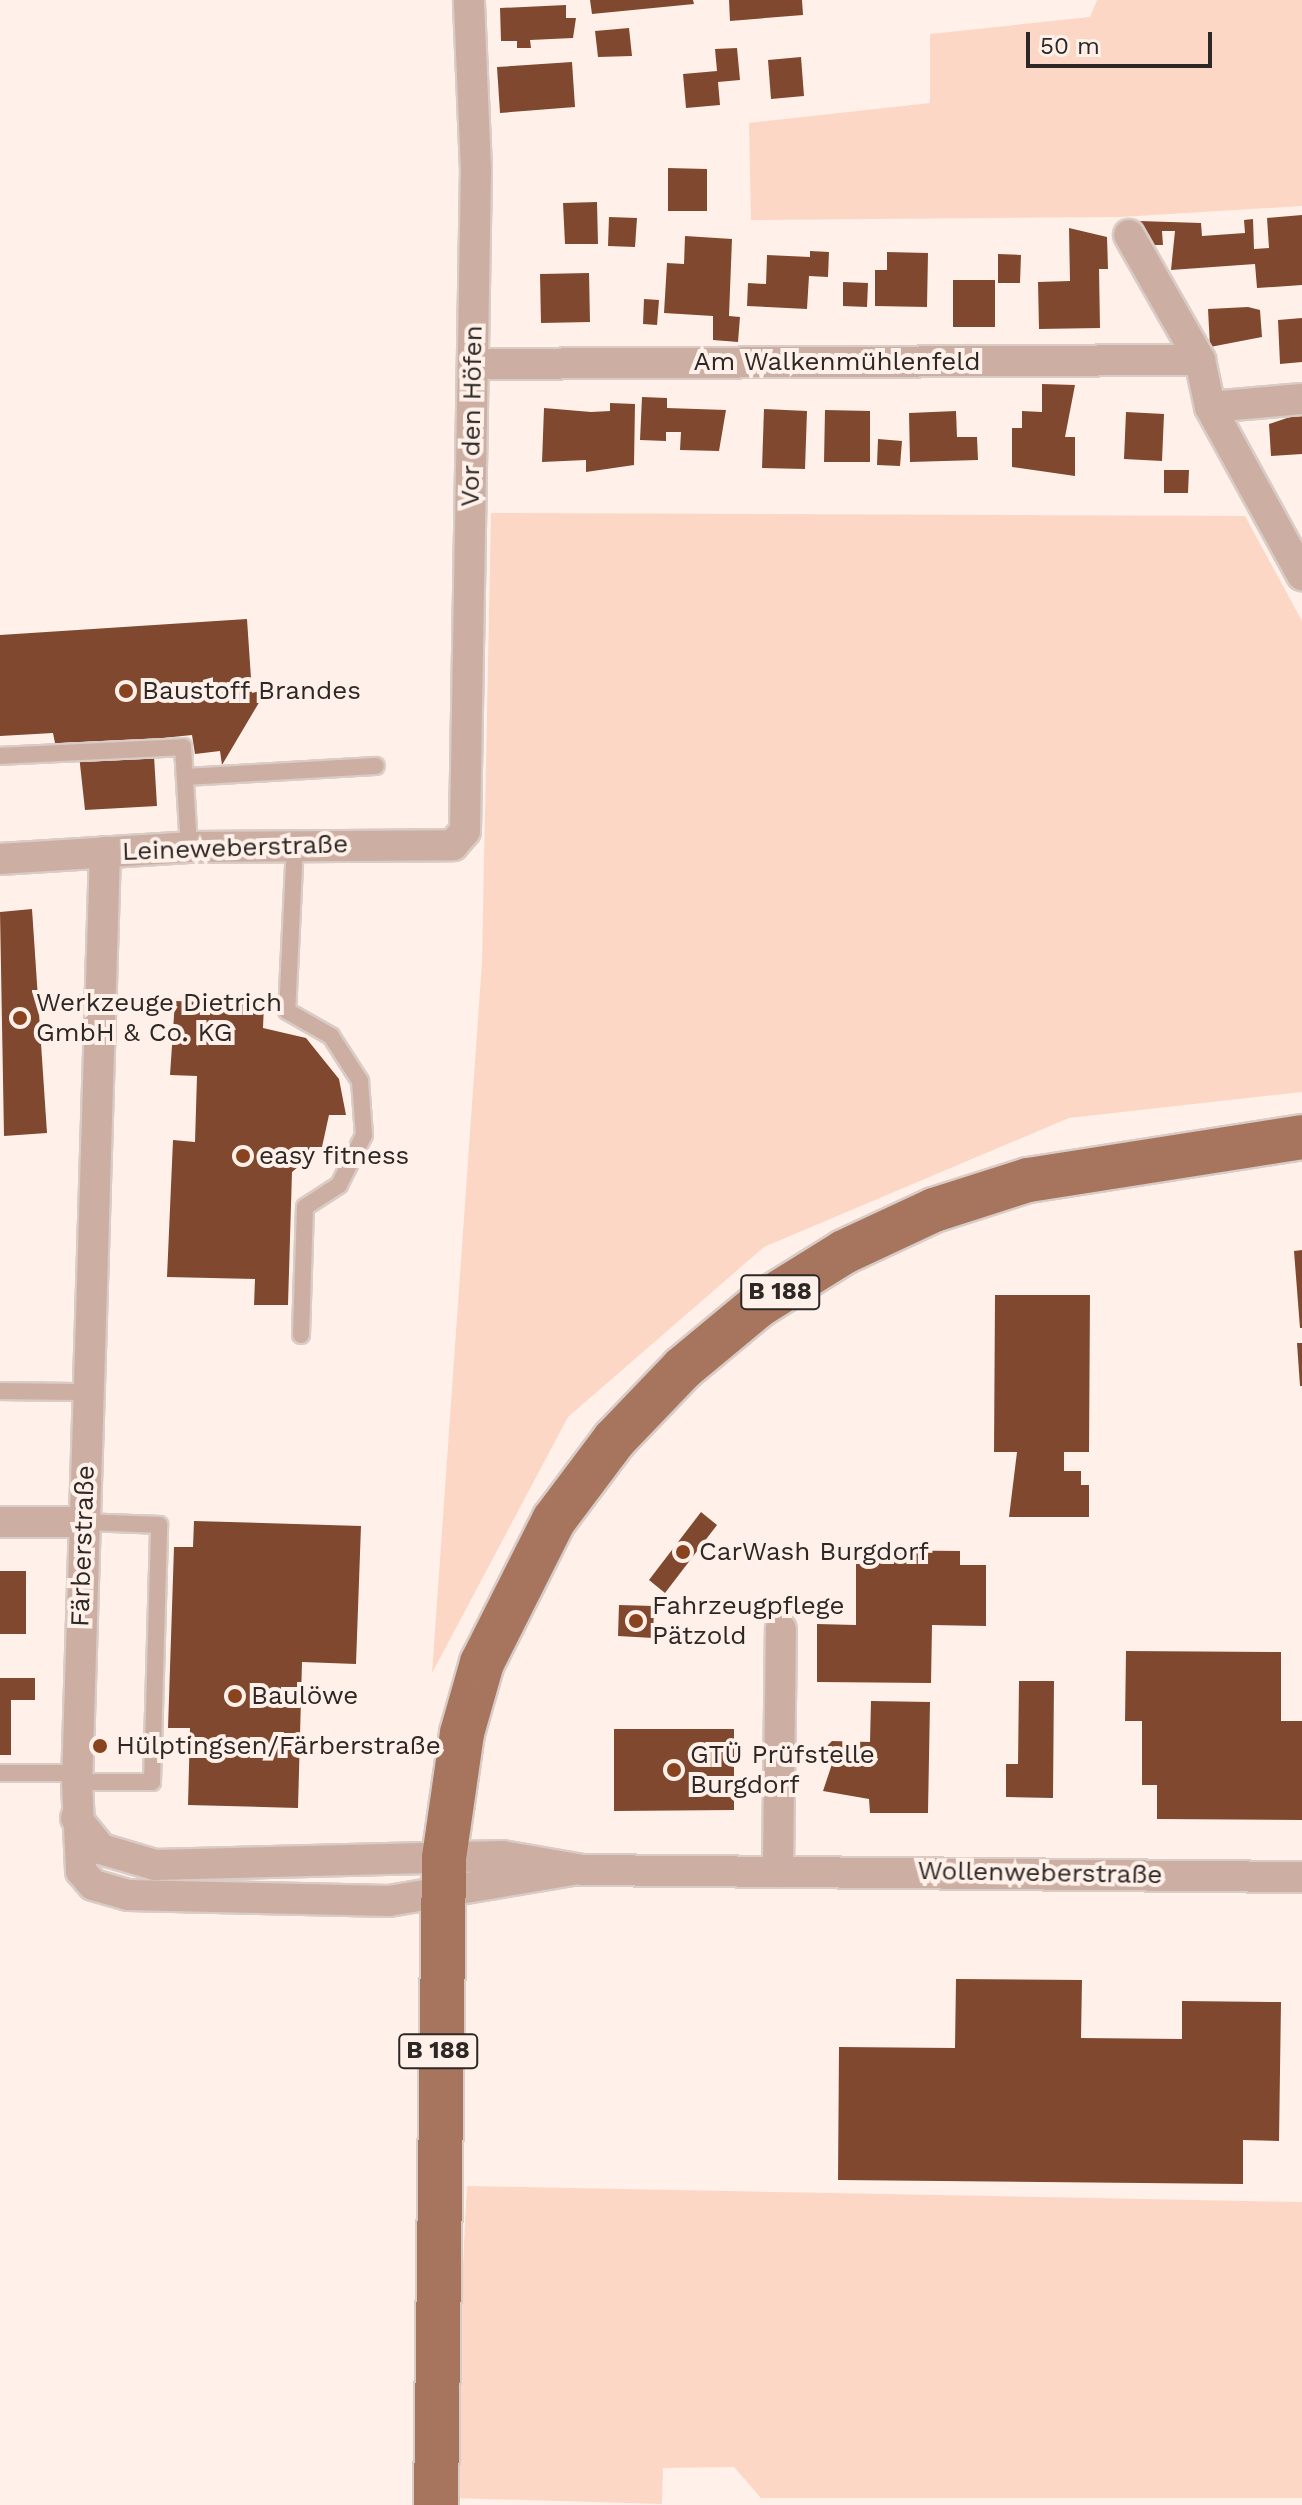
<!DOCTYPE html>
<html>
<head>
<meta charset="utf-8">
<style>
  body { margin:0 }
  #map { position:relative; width:1302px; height:2505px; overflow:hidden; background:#fff0e9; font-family:"Work Sans",sans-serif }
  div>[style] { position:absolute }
  .green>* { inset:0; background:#fdd7c5 }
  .building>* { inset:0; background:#80492f }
  .roads { filter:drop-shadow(2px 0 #d9ccc6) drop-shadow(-2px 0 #d9ccc6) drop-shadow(0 2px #d9ccc6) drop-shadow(0 -2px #d9ccc6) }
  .lane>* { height:16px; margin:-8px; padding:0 8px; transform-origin:8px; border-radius:8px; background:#ccafa2 }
  .street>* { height:30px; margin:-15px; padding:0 15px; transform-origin:15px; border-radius:15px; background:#ccafa2 }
  .primary>* { height:44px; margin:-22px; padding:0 22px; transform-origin:22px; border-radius:22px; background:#a7755e }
  .dots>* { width:22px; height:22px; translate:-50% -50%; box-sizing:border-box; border:4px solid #fff0e9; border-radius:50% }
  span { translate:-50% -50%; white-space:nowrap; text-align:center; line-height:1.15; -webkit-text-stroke:8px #fff0e9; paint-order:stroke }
  .shield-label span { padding:2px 6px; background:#fff0e9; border:2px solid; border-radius:6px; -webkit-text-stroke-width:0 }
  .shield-label { font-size:24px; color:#2d2825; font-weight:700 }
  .street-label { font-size:26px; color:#2d2825 }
  .poi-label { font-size:26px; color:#2d2825 }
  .left { translate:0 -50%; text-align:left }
  .scale { position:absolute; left:1026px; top:32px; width:186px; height:36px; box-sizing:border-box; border:4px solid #2d2825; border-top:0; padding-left:10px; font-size:24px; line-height:28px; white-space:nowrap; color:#2d2825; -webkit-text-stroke:6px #fff0e9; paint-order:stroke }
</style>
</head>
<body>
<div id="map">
  <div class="green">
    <div style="clip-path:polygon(1097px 0,1302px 0,1302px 206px,1121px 217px,751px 220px,749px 123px,930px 103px,930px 34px,1090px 17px)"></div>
    <div style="clip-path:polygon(491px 513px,1245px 516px,1302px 621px,1302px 1092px,1069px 1118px,764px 1247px,568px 1417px,432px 1673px,482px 962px)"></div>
    <div style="clip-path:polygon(467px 2186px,1302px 2202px,1302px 2498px,761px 2498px,734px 2467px,663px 2468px,662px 2504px,451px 2498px)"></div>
  </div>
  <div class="building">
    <div style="clip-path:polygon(590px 0,693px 0,694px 4px,592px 14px)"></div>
    <div style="clip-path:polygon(729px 0,802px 0,803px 15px,730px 21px)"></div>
    <div style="clip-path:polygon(566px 5px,566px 18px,576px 18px,573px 38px,530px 40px,531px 48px,517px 48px,517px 41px,501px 41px,500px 8px)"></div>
    <div style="clip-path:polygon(629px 28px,632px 56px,598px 57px,595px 31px)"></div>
    <div style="clip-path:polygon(737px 48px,740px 80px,718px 82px,720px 105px,686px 108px,683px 74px,717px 71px,715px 49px)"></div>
    <div style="clip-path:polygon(801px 57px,804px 96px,771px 99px,768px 60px)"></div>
    <div style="clip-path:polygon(572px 62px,575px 107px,500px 113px,497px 67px)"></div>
    <div style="clip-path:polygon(668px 168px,707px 169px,707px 211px,668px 211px)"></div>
    <div style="clip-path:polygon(597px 202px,598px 244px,565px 244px,563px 203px)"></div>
    <div style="clip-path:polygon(1302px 215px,1302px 285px,1257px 288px,1255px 264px,1171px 270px,1175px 231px,1162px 231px,1163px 245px,1141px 245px,1139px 221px,1201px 223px,1202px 236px,1245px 233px,1244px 220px,1253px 219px,1254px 249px,1269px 248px,1267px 218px)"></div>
    <div style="clip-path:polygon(609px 217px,637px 218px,635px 247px,608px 246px)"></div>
    <div style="clip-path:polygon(1069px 228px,1107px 237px,1108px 269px,1099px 269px,1100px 328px,1039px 329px,1038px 282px,1070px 281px)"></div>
    <div style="clip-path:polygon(685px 236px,732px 239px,729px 316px,740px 317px,738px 342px,713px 340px,713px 316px,664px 313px,667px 263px,684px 264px)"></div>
    <div style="clip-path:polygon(810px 251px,829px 252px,828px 277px,809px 276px,807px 309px,747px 306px,748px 283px,766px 284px,767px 255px,810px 257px)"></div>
    <div style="clip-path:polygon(887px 252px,928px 253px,927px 307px,875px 306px,875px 270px,887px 270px)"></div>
    <div style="clip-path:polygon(998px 254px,1021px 255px,1020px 283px,998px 283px)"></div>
    <div style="clip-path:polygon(589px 273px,590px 322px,541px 323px,540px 274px)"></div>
    <div style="clip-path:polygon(953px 280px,995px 280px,995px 327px,953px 327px)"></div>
    <div style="clip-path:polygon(843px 282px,868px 283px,867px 307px,843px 306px)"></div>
    <div style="clip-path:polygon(644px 299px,659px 300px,657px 325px,643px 324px)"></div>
    <div style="clip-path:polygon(1248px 307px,1260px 310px,1262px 337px,1210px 347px,1208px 309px)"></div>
    <div style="clip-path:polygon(1302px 318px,1302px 362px,1280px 364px,1278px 320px)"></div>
    <div style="clip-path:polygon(1042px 384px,1075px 385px,1065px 437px,1075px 437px,1075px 476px,1012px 467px,1012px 428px,1022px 428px,1022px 411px,1042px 412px)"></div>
    <div style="clip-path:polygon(642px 397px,667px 398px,667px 408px,726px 410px,719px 451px,680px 450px,681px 432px,666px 432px,666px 441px,640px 440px)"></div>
    <div style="clip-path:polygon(610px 403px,635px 404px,634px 465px,586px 472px,586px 460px,542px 462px,544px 408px,591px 412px,610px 411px)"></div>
    <div style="clip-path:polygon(764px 409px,807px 411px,805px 469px,762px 468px)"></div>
    <div style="clip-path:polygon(825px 410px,870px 411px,870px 462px,824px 462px)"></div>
    <div style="clip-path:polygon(956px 411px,957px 437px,977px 437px,978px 460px,910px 462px,909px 413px)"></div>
    <div style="clip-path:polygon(1126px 412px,1164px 414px,1162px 461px,1124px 459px)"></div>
    <div style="clip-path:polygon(1302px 413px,1302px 454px,1271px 456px,1269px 424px)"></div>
    <div style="clip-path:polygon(878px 439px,902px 441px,900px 466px,877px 465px)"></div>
    <div style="clip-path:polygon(1164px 470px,1189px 470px,1188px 493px,1164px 493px)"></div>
    <div style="clip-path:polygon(247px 619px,252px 693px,267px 689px,222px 765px,220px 751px,195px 754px,192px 735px,153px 739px,157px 806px,85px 810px,78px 746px,56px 748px,53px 733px,0 736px,0 635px)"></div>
    <div style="clip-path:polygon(32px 909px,47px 1133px,4px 1136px,0 912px)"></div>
    <div style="clip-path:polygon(175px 1001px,264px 1004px,263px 1028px,306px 1038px,339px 1079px,346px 1115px,329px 1115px,322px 1147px,292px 1172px,288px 1305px,254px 1305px,255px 1279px,167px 1277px,173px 1140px,195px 1142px,197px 1076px,170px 1075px)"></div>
    <div style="clip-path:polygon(1302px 1250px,1302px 1328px,1300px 1328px,1294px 1251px)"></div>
    <div style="clip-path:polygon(995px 1295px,1090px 1295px,1089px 1452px,1064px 1452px,1064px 1471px,1081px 1471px,1081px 1485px,1089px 1485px,1089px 1517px,1009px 1517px,1017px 1452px,994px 1452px)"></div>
    <div style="clip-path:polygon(1297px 1343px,1302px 1343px,1302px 1386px,1300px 1386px)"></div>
    <div style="clip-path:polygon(701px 1512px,717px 1525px,665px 1593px,649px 1580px)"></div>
    <div style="clip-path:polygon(194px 1521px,361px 1526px,356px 1664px,302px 1662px,298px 1808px,188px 1805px,190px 1728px,168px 1728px,174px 1547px,193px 1547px)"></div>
    <div style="clip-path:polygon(856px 1550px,960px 1551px,960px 1565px,986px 1565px,986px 1626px,932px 1625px,931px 1683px,817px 1682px,817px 1624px,856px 1625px)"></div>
    <div style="clip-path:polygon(0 1571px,26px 1571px,26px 1634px,0 1634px)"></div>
    <div style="clip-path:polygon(619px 1605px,654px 1606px,653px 1638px,618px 1636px)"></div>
    <div style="clip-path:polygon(1126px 1651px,1281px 1652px,1281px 1721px,1302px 1721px,1302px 1820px,1157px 1819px,1157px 1785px,1142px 1785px,1142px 1721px,1125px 1721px)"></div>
    <div style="clip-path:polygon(0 1678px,35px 1678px,35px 1700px,11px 1700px,11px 1755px,0 1755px)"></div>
    <div style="clip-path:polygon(1019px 1681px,1054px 1681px,1053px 1798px,1006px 1797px,1006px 1764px,1018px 1764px)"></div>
    <div style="clip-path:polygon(871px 1701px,930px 1702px,928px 1813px,870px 1813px,869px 1799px,823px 1791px,832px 1764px,824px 1749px,832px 1741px,870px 1742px)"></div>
    <div style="clip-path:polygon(614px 1729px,734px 1729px,734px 1810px,614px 1811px)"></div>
    <div style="clip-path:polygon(956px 1979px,1082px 1980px,1081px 2038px,1182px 2039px,1182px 2001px,1281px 2002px,1279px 2141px,1243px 2140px,1243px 2184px,838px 2180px,839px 2047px,955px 2048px)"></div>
  </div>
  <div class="roads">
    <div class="lane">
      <div style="left:0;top:756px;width:183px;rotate:-2.8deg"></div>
      <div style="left:183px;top:747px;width:100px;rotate:86.6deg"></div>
      <div style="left:185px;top:777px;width:191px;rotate:-3.3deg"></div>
      <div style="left:295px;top:844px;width:167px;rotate:92.7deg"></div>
      <div style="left:287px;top:1011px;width:51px;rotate:29.6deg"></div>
      <div style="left:331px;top:1036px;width:54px;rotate:57.2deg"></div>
      <div style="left:360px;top:1081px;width:54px;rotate:85.8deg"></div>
      <div style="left:364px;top:1135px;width:56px;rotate:116.6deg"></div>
      <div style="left:339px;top:1185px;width:40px;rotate:147.1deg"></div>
      <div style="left:305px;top:1207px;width:128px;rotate:91.8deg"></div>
      <div style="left:0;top:1391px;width:88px;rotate:0.7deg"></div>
      <div style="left:0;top:1773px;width:77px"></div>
      <div style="left:77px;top:1782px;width:75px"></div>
      <div style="left:152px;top:1782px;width:257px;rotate:-88.4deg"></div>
      <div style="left:159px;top:1525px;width:76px;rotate:-177.7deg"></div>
    </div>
    <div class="street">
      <div style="left:1129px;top:235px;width:144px;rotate:60.4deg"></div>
      <div style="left:473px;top:364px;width:727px;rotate:-0.32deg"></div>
      <div style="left:1200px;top:360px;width:48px;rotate:78deg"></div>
      <div style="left:1210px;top:407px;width:192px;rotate:61.3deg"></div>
      <div style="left:1210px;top:407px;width:92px;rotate:-5deg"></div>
      <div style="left:105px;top:852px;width:930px;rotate:91.72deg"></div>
      <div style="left:77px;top:1782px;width:89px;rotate:87.4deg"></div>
      <div style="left:81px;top:1871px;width:18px;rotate:49deg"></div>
      <div style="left:93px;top:1885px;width:36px;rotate:16deg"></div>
      <div style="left:128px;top:1895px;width:261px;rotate:1.3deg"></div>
      <div style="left:389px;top:1901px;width:186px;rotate:-9.6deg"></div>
      <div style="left:0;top:859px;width:189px;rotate:-3.6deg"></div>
      <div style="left:189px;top:847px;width:264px;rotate:-0.4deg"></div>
      <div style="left:453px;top:845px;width:18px;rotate:-49deg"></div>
      <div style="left:465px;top:831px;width:661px;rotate:-89.05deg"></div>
      <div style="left:476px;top:170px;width:170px;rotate:-92.4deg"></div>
      <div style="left:0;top:1522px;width:83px"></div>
      <div style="left:76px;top:1818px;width:40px;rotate:51deg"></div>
      <div style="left:101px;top:1849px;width:56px;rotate:16.5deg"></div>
      <div style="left:155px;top:1865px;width:347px;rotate:-1.5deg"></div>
      <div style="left:502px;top:1856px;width:82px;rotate:9.8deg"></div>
      <div style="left:583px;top:1870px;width:719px;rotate:0.56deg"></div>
      <div style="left:778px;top:1869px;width:240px;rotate:-89.3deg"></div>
    </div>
    <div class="primary">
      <div style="left:436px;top:2505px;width:647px;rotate:-89.29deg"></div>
      <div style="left:444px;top:1858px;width:126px;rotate:-81.8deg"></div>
      <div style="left:462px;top:1733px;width:73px;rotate:-74.1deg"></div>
      <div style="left:482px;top:1663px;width:160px;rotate:-63.3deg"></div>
      <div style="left:554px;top:1520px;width:100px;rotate:-53.1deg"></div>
      <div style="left:614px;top:1440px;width:100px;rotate:-46.2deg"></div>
      <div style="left:683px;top:1368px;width:99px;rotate:-39.7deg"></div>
      <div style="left:759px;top:1305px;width:100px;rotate:-31.9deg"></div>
      <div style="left:844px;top:1252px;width:99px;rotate:-25deg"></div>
      <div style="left:934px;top:1210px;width:99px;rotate:-17.7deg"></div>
      <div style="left:1028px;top:1180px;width:277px;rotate:-8.9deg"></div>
    </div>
  </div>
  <div class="dots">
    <div style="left:126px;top:691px;background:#89431e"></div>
    <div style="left:20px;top:1018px;background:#89431e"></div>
    <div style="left:243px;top:1156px;background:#89431e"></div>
    <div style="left:683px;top:1552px;background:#89431e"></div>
    <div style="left:636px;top:1621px;background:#89431e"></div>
    <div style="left:235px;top:1696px;background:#89431e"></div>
    <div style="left:100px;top:1746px;background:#89431e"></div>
    <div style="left:674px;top:1770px;background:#89431e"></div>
  </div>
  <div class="shield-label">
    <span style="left:780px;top:1292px">B 188</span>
    <span style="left:438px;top:2051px">B 188</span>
  </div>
  <div class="street-label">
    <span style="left:837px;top:362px">Am Walkenmühlenfeld</span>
    <span style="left:472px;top:416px;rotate:-89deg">Vor den Höfen</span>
    <span style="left:235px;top:848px;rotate:-2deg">Leineweberstraße</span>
    <span style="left:83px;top:1546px;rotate:-88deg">Färberstraße</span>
    <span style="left:1040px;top:1873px;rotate:1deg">Wollenweberstraße</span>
  </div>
  <div class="poi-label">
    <span class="left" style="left:142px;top:691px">Baustoff Brandes</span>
    <span class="left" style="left:36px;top:1018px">Werkzeuge Dietrich<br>GmbH &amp; Co. KG</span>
    <span class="left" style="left:259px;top:1156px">easy fitness</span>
    <span class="left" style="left:699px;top:1552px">CarWash Burgdorf</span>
    <span class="left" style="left:652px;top:1621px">Fahrzeugpflege<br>Pätzold</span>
    <span class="left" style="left:251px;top:1696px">Baulöwe</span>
    <span class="left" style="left:116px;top:1746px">Hülptingsen/Färberstraße</span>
    <span class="left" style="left:690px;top:1770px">GTÜ Prüfstelle<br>Burgdorf</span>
  </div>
  <div class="scale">50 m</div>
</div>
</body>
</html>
